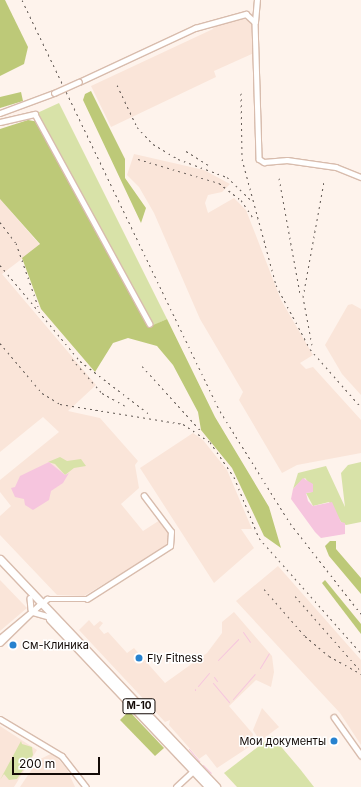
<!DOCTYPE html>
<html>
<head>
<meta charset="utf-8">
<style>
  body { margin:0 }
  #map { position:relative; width:361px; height:787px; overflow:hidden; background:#fef3ec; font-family:Inter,sans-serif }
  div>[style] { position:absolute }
  .built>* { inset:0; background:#fae5d9 }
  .green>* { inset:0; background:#d8e2a8 }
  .forest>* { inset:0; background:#bdc978 }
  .water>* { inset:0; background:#f6c5de }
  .stream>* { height:1px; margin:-0.5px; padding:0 0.5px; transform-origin:0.5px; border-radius:0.5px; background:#f6c5de }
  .roads { filter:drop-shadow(1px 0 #d8bcad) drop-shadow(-1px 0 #d8bcad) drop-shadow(0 1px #d8bcad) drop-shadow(0 -1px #d8bcad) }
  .minor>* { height:4.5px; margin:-2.25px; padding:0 2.25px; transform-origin:2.25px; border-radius:2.25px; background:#fff }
  .highway>* { height:7px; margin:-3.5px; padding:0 3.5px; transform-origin:3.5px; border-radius:3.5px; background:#fff }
  .rail>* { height:1px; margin-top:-0.5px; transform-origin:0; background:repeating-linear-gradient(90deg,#645b56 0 2px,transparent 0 6px) }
  .bridges { filter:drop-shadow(1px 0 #d8bcad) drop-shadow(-1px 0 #d8bcad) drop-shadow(0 1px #d8bcad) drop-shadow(0 -1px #d8bcad) }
  .minor-bridge>* { height:4.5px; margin:-2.25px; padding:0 2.25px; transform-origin:2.25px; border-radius:2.25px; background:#fff }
  .dots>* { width:11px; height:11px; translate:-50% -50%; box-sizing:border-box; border:2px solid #fff; border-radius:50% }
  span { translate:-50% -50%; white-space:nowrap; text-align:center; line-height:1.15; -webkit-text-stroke:3px #fff; paint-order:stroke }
  .shield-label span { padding:1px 3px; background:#fff; border:1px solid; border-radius:3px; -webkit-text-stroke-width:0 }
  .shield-label { font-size:10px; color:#130a06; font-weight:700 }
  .poi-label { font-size:11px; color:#130a06 }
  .left { translate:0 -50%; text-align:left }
  .right { translate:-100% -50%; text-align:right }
  .scale { position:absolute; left:12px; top:757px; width:88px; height:18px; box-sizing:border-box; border:2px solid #130a06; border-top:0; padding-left:5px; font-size:12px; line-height:14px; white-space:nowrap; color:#130a06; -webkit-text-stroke:3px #fff; paint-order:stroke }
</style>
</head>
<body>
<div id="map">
  <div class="built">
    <div style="clip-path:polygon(243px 18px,254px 25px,254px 53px,214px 71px,216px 77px,111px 127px,91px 86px,213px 29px,215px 25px)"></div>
    <div style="clip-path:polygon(134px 154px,204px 170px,230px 184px,222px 192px,208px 195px,205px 203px,208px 213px,234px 198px,246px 210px,281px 300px,313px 355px,300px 363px,306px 369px,313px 367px,361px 420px,361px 453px,297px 465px,282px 473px,239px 400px,243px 392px,200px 319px,154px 213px,139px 187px,127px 175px)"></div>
    <div style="clip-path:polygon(0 199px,40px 245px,2px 274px,96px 385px,68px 411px,100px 418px,138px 461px,135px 465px,139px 488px,121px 504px,143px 531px,160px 520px,169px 533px,168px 543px,162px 549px,84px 596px,57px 595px,0 535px,0 516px,11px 506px,0 492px,0 480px,59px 432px,43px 417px,0 452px)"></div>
    <div style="clip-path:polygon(352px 304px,361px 309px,361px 395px,342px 374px,325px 345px,348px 305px)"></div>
    <div style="clip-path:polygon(193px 433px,203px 440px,227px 470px,252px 529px,241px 529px,254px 548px,214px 583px,140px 468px)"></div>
    <div style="clip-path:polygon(278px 566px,361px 660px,361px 745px,340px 713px,236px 601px)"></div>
    <div style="clip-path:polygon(0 580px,27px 608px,0 631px)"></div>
    <div style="clip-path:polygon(234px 612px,272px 656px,274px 672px,271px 687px,256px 680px,229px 706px,253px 734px,252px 745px,217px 768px,206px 754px,199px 759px,169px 725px,170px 720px,165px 722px,79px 630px,89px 620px,94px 626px,100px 621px,103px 623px,99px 628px,104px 634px,108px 632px,127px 653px,134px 648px,165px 683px,207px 653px,222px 633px,222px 622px)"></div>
    <div style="clip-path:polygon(262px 708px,279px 727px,260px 741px,253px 730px)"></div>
    <div style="clip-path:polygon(0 726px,37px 750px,14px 787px,0 787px)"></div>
    <div style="clip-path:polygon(53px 753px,67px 769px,75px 787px,20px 787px,38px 760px)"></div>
  </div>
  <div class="green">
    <div style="clip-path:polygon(59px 103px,167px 319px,152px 326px,35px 114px)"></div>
    <div style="clip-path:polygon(60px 457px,67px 461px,81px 459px,86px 466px,74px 468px,65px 475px,55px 464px,48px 462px)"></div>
    <div style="clip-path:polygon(361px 462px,361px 522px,346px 525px,341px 522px,329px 502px,313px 506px,306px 493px,312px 492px,312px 487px,305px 478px,293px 489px,298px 473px,326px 466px,345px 507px,341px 473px,348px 465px)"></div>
    <div style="clip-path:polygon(272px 736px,300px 769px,314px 787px,237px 787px,224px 773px)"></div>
    <div style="clip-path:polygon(21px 741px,22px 744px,32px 747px,33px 755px,17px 779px,9px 780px,4px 774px,0 780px)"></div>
  </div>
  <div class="forest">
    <div style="clip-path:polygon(0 0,5px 0,28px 47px,24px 64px,0 76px)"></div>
    <div style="clip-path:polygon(91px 91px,125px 159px,125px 178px,146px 208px,141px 223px,83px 100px,85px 94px)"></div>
    <div style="clip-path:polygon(21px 92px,23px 101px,0 108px,0 97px)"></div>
    <div style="clip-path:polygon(28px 120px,39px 122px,151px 326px,167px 319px,215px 417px,269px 507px,281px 548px,264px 536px,232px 468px,201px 430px,198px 412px,173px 365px,157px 346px,128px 338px,113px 343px,95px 372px,41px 309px,22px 258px,40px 244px,0 199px,0 129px)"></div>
    <div style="clip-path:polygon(330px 541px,336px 541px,336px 549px,361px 578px,361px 594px,329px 556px,325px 546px)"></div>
    <div style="clip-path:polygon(325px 580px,361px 624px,361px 634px,322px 583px)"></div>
    <div style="clip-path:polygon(129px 711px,164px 748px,155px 756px,120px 720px)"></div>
  </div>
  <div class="water">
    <div style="clip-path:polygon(49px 462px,65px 475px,69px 473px,63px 483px,51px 491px,49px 500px,33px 510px,25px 505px,24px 499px,15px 497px,11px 488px,15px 487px,20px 476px)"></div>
    <div style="clip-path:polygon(303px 478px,313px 484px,313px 492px,306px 493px,308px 501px,313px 506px,332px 502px,341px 522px,345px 523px,345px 534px,321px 538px,315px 532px,291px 499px,293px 489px)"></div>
  </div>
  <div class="stream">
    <div style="left:243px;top:632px;width:12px;rotate:55deg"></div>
    <div style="left:218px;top:660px;width:29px;rotate:-46deg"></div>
    <div style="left:260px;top:668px;width:17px;rotate:-59deg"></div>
    <div style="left:214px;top:677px;width:5px;rotate:53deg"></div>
    <div style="left:213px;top:683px;width:25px;rotate:50deg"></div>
    <div style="left:198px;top:686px;width:17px;rotate:-50deg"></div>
    <div style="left:195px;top:690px;width:1px;rotate:-90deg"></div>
    <div style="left:233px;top:699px;width:33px;rotate:-49deg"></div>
    <div style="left:189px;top:749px;width:16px;rotate:50deg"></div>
    <div style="left:203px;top:765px;width:11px;rotate:45deg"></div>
  </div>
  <div class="roads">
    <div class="minor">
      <div style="left:255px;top:22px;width:22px;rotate:-85deg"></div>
      <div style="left:79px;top:82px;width:128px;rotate:-25deg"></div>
      <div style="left:195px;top:28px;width:53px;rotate:-15.4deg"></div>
      <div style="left:246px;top:14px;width:12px;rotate:42deg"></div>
      <div style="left:255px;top:22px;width:137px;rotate:88.3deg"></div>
      <div style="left:259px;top:159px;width:6px;rotate:31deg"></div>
      <div style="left:264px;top:162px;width:23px;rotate:-5deg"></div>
      <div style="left:287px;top:160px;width:49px;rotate:8.1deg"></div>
      <div style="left:336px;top:167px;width:27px;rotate:22deg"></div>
      <div style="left:0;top:113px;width:58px;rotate:-20.3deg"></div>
      <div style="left:0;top:122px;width:36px;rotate:-13deg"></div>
      <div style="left:35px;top:114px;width:239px;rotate:61.3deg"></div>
      <div style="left:30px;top:598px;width:11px;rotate:85deg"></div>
      <div style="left:33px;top:612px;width:15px;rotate:16deg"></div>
      <div style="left:0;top:638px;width:61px;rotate:-39.7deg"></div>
      <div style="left:47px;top:599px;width:40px"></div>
      <div style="left:87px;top:599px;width:98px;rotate:-32.6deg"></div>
      <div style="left:170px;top:546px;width:14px;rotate:-86deg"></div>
      <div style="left:171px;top:532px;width:45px;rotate:-126.9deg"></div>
      <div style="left:0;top:643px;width:56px;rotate:-44.3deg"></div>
      <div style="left:334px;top:717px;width:47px;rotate:54.6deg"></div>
      <div style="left:0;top:719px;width:72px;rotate:30.8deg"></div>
      <div style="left:62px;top:756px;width:39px;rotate:52deg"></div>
      <div style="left:176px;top:787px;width:26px;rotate:-43deg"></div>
    </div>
    <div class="highway">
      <div style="left:0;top:559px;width:314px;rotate:46.5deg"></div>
      <div style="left:50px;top:619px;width:231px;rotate:46.6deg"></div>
    </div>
  </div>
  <div class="rail">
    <div style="left:22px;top:0;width:456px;rotate:64.3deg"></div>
    <div style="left:220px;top:411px;width:132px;rotate:58deg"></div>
    <div style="left:290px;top:523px;width:115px;rotate:52deg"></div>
    <div style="left:117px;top:85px;width:47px;rotate:64.5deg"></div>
    <div style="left:137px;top:127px;width:23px;rotate:47deg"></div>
    <div style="left:153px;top:144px;width:29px;rotate:31deg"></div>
    <div style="left:178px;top:159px;width:52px;rotate:20.2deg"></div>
    <div style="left:227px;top:177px;width:32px;rotate:44deg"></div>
    <div style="left:241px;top:93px;width:66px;rotate:89.1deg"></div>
    <div style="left:242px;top:159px;width:131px;rotate:74.9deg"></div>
    <div style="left:276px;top:285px;width:72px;rotate:62deg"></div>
    <div style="left:310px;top:349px;width:77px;rotate:48.7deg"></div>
    <div style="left:186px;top:151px;width:28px;rotate:32deg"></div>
    <div style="left:138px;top:159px;width:84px;rotate:16.5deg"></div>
    <div style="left:219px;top:183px;width:28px;rotate:38deg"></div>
    <div style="left:241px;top:200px;width:23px;rotate:56deg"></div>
    <div style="left:279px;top:178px;width:118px;rotate:79.7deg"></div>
    <div style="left:0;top:222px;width:26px;rotate:53deg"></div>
    <div style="left:16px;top:243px;width:67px;rotate:70.8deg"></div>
    <div style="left:0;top:265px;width:125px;rotate:50.2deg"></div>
    <div style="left:80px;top:361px;width:87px;rotate:37.5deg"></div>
    <div style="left:0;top:343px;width:65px;rotate:50deg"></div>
    <div style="left:42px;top:393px;width:21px;rotate:31deg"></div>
    <div style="left:60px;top:404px;width:125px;rotate:9.2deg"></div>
    <div style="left:183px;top:424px;width:32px;rotate:34deg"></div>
    <div style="left:210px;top:442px;width:42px;rotate:55.6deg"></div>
    <div style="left:234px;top:477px;width:66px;rotate:67.7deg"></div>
    <div style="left:259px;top:538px;width:154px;rotate:48.4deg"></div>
    <div style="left:312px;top:345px;width:49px;rotate:-100.6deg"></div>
    <div style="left:303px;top:297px;width:117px;rotate:-79.7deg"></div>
    <div style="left:72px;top:359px;width:45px;rotate:48.6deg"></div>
    <div style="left:102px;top:393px;width:26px;rotate:29deg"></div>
    <div style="left:142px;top:366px;width:88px;rotate:47.8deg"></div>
    <div style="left:264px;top:589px;width:62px;rotate:48.9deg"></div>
    <div style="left:305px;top:636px;width:31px;rotate:40deg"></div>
    <div style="left:329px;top:656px;width:37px;rotate:29deg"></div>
    <div style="left:295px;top:596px;width:97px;rotate:48.8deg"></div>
  </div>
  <div class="bridges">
    <div class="minor-bridge">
      <div style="left:54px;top:93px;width:27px;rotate:-24deg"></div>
    </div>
  </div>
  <div class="dots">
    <div style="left:13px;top:645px;background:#2782cf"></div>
    <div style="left:139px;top:658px;background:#2782cf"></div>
    <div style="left:334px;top:741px;background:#2782cf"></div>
  </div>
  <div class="shield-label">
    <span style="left:139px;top:706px">М-10</span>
  </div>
  <div class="poi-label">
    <span class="left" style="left:22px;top:645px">См-Клиника</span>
    <span class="left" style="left:147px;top:658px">Fly Fitness</span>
    <span class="right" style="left:326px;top:741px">Мои документы</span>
  </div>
  <div class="scale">200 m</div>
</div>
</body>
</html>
